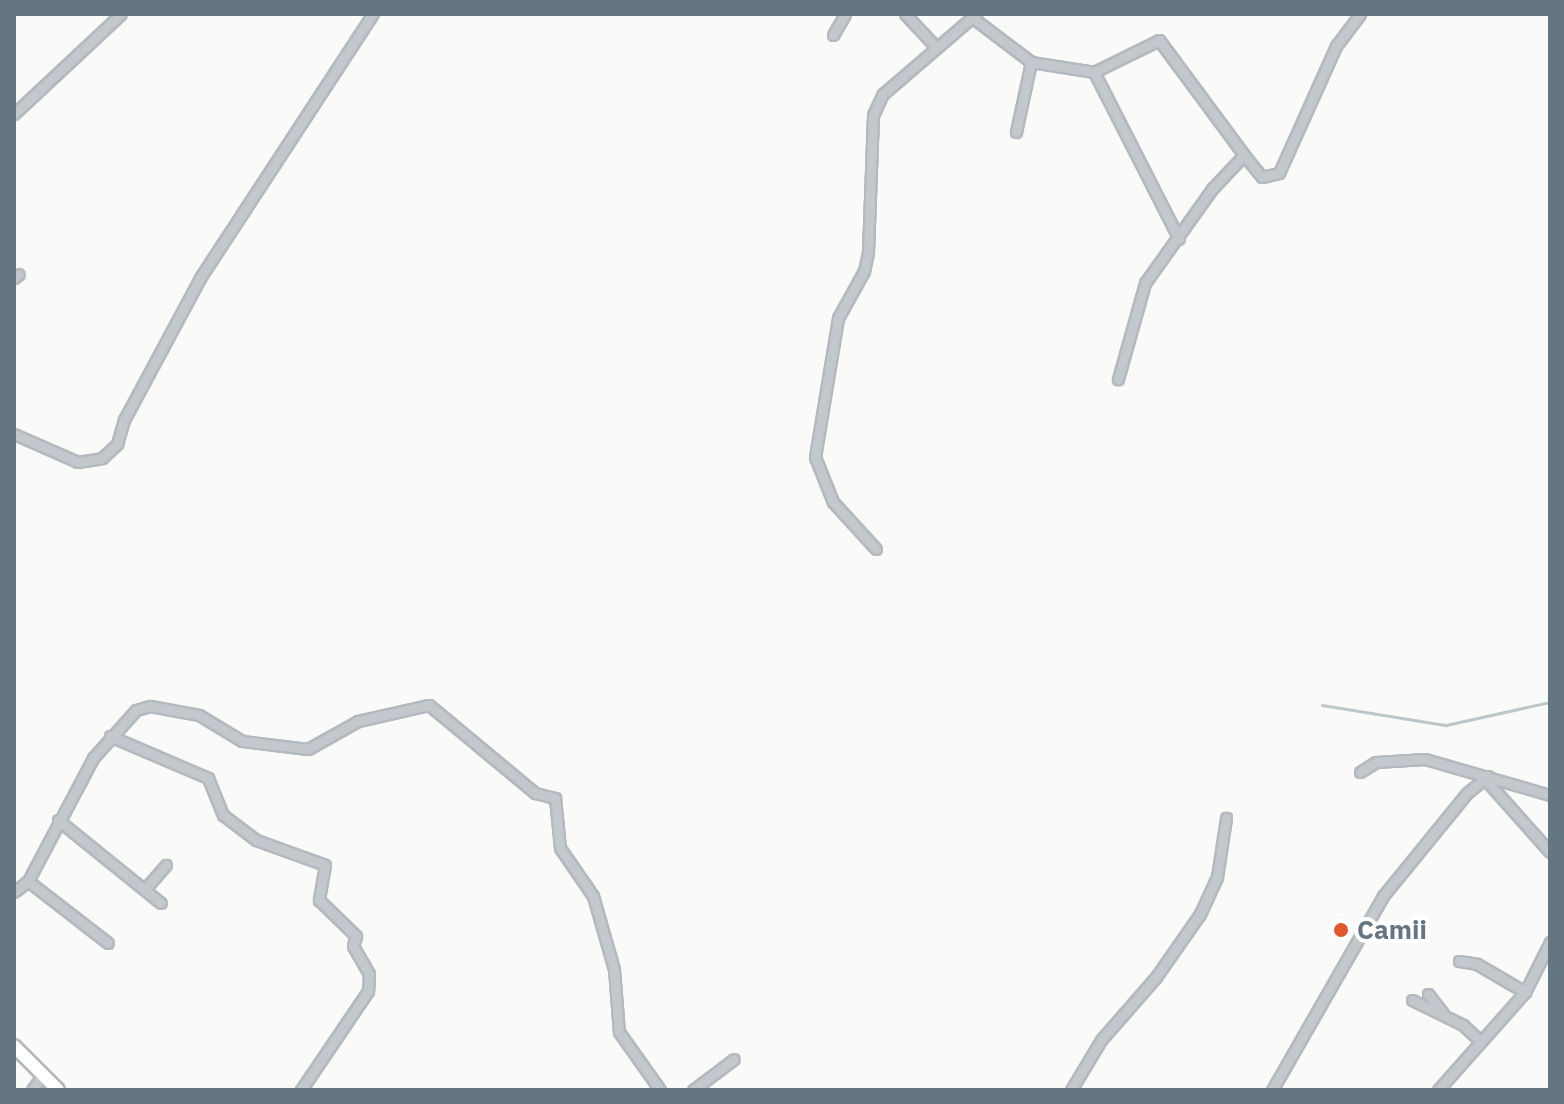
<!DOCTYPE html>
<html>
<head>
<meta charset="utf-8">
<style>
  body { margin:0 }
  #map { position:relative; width:1564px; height:1104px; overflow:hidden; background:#fafaf8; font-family:"IBM Plex Sans",sans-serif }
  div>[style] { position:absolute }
  .stream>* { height:3px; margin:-1.5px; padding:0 1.5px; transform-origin:1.5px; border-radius:1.5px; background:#bbc7cb }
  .roads { filter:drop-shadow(2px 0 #b3babf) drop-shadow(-2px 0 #b3babf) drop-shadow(0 2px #b3babf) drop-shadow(0 -2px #b3babf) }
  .street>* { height:9px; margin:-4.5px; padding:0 4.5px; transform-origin:4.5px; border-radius:4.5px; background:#c3c8cc }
  .secondary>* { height:12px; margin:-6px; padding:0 6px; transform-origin:6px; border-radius:6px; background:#fff }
  .dots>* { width:22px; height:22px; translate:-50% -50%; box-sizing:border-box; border:4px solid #fff; border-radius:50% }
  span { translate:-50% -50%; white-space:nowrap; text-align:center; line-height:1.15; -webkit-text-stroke:8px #fff; paint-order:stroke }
  .poi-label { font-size:26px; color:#657683; font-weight:700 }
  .left { translate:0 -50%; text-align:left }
  .frame { position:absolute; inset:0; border:16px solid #657683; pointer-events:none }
</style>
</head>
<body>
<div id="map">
  <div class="stream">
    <div style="left:1322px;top:705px;width:126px;rotate:9.2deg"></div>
    <div style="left:1446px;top:725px;width:107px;rotate:-12.5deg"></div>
  </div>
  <div class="roads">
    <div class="street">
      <div style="left:905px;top:14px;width:44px;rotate:46.8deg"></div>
      <div style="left:973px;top:18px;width:73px;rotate:37.2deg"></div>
      <div style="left:1031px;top:62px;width:64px;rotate:9deg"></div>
      <div style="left:1094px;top:72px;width:187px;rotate:63deg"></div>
      <div style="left:833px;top:35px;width:24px;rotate:-60deg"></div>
      <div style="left:1094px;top:72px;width:72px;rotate:-26.2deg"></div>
      <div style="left:1159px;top:40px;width:143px;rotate:53.5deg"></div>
      <div style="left:1244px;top:155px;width:47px;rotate:133.3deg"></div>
      <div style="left:1212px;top:189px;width:115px;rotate:125.5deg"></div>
      <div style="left:1145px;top:283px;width:100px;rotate:105.7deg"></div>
      <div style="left:14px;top:114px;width:146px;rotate:-43.1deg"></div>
      <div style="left:1016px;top:132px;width:72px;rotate:-77.9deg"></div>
      <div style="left:1244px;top:155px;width:28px;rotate:51deg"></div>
      <div style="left:1262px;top:177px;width:17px;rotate:-13deg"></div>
      <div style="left:1279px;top:173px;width:139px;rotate:-65.8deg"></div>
      <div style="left:1336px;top:46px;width:40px;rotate:-53deg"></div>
      <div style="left:14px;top:278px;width:6px;rotate:-39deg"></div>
      <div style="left:14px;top:434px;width:70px;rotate:23.6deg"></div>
      <div style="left:78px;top:462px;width:24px;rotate:-9deg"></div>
      <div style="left:102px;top:458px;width:21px;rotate:-43deg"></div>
      <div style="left:117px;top:444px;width:25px;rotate:-74deg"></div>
      <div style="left:124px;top:420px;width:161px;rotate:-61.8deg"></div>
      <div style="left:200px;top:278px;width:316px;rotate:-56.8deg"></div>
      <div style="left:876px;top:549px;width:64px;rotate:-132.5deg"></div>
      <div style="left:833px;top:502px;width:48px;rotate:-111.8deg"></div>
      <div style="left:815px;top:457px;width:141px;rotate:-80.6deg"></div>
      <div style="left:838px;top:318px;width:54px;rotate:-61deg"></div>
      <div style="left:864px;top:271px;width:19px;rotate:-78deg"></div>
      <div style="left:868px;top:252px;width:137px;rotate:-87.9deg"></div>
      <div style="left:873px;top:115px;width:23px;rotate:-65deg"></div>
      <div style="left:883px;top:94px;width:123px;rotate:-40.7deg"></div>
      <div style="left:110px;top:736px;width:107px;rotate:23.2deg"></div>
      <div style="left:208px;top:778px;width:40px;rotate:68deg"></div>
      <div style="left:223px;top:815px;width:41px;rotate:37.1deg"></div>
      <div style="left:256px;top:840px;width:73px;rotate:19.9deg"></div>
      <div style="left:325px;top:865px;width:36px;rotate:100deg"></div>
      <div style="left:319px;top:900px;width:52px;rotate:44.2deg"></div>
      <div style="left:356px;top:936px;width:10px;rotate:107deg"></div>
      <div style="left:353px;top:946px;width:32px;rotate:60deg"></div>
      <div style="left:369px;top:974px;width:17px;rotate:93deg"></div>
      <div style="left:368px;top:991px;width:120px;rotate:124.1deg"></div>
      <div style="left:1360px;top:772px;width:19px;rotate:-32deg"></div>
      <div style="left:1376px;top:762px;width:49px;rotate:-3.5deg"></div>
      <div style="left:1425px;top:759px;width:130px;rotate:16.1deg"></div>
      <div style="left:1484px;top:778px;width:99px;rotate:48.3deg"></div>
      <div style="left:58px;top:820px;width:132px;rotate:38.9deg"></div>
      <div style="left:28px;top:881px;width:101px;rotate:37.8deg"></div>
      <div style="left:145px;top:889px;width:32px;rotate:-49deg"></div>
      <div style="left:14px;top:892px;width:18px;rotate:-38deg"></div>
      <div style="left:28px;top:881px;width:139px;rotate:-62.1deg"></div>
      <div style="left:93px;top:758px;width:64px;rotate:-48.1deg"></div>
      <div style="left:136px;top:710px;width:15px;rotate:-16deg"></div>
      <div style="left:150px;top:706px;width:50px;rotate:10.4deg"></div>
      <div style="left:199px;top:715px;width:50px;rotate:31.2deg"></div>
      <div style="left:242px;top:741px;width:66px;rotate:6.9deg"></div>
      <div style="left:308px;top:749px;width:57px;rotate:-29.2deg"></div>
      <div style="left:358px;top:721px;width:73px;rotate:-12.7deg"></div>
      <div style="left:429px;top:705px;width:138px;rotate:39.7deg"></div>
      <div style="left:535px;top:793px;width:21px;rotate:14deg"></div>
      <div style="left:555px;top:798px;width:50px;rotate:84.3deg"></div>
      <div style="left:560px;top:848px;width:58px;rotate:55.5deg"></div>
      <div style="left:593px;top:896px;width:76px;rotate:74deg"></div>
      <div style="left:614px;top:969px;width:63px;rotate:85.5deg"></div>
      <div style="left:619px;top:1032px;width:71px;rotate:54.7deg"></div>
      <div style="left:1459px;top:961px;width:18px;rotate:9deg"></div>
      <div style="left:1477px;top:964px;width:56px;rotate:30.3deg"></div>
      <div style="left:1428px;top:994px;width:24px;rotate:52deg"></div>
      <div style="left:1412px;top:1000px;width:57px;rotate:26.1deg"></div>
      <div style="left:1463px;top:1025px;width:23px;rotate:43deg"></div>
      <div style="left:32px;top:1090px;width:19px;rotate:-54deg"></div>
      <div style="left:693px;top:1090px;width:51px;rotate:-37.1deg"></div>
      <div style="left:1071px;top:1090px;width:58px;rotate:-59deg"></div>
      <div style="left:1101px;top:1040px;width:84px;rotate:-48.9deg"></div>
      <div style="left:1156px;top:977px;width:77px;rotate:-55.1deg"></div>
      <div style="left:1200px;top:914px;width:41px;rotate:-65.3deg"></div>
      <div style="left:1217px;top:877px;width:60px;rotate:-81.3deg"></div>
      <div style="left:1272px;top:1090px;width:224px;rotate:-60.2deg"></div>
      <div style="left:1383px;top:896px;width:133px;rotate:-50.8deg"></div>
      <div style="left:1467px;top:793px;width:27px;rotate:-39deg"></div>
      <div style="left:1438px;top:1090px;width:131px;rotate:-48.4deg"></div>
      <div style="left:1525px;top:992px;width:56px;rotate:-63.4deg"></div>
    </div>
    <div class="secondary">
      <div style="left:14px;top:1046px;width:62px;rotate:45deg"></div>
    </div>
  </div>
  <div class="dots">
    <div style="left:1341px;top:930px;background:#e4572e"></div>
  </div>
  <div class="poi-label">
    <span class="left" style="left:1357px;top:930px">Camii</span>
  </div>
  <div class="frame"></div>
</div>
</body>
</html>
